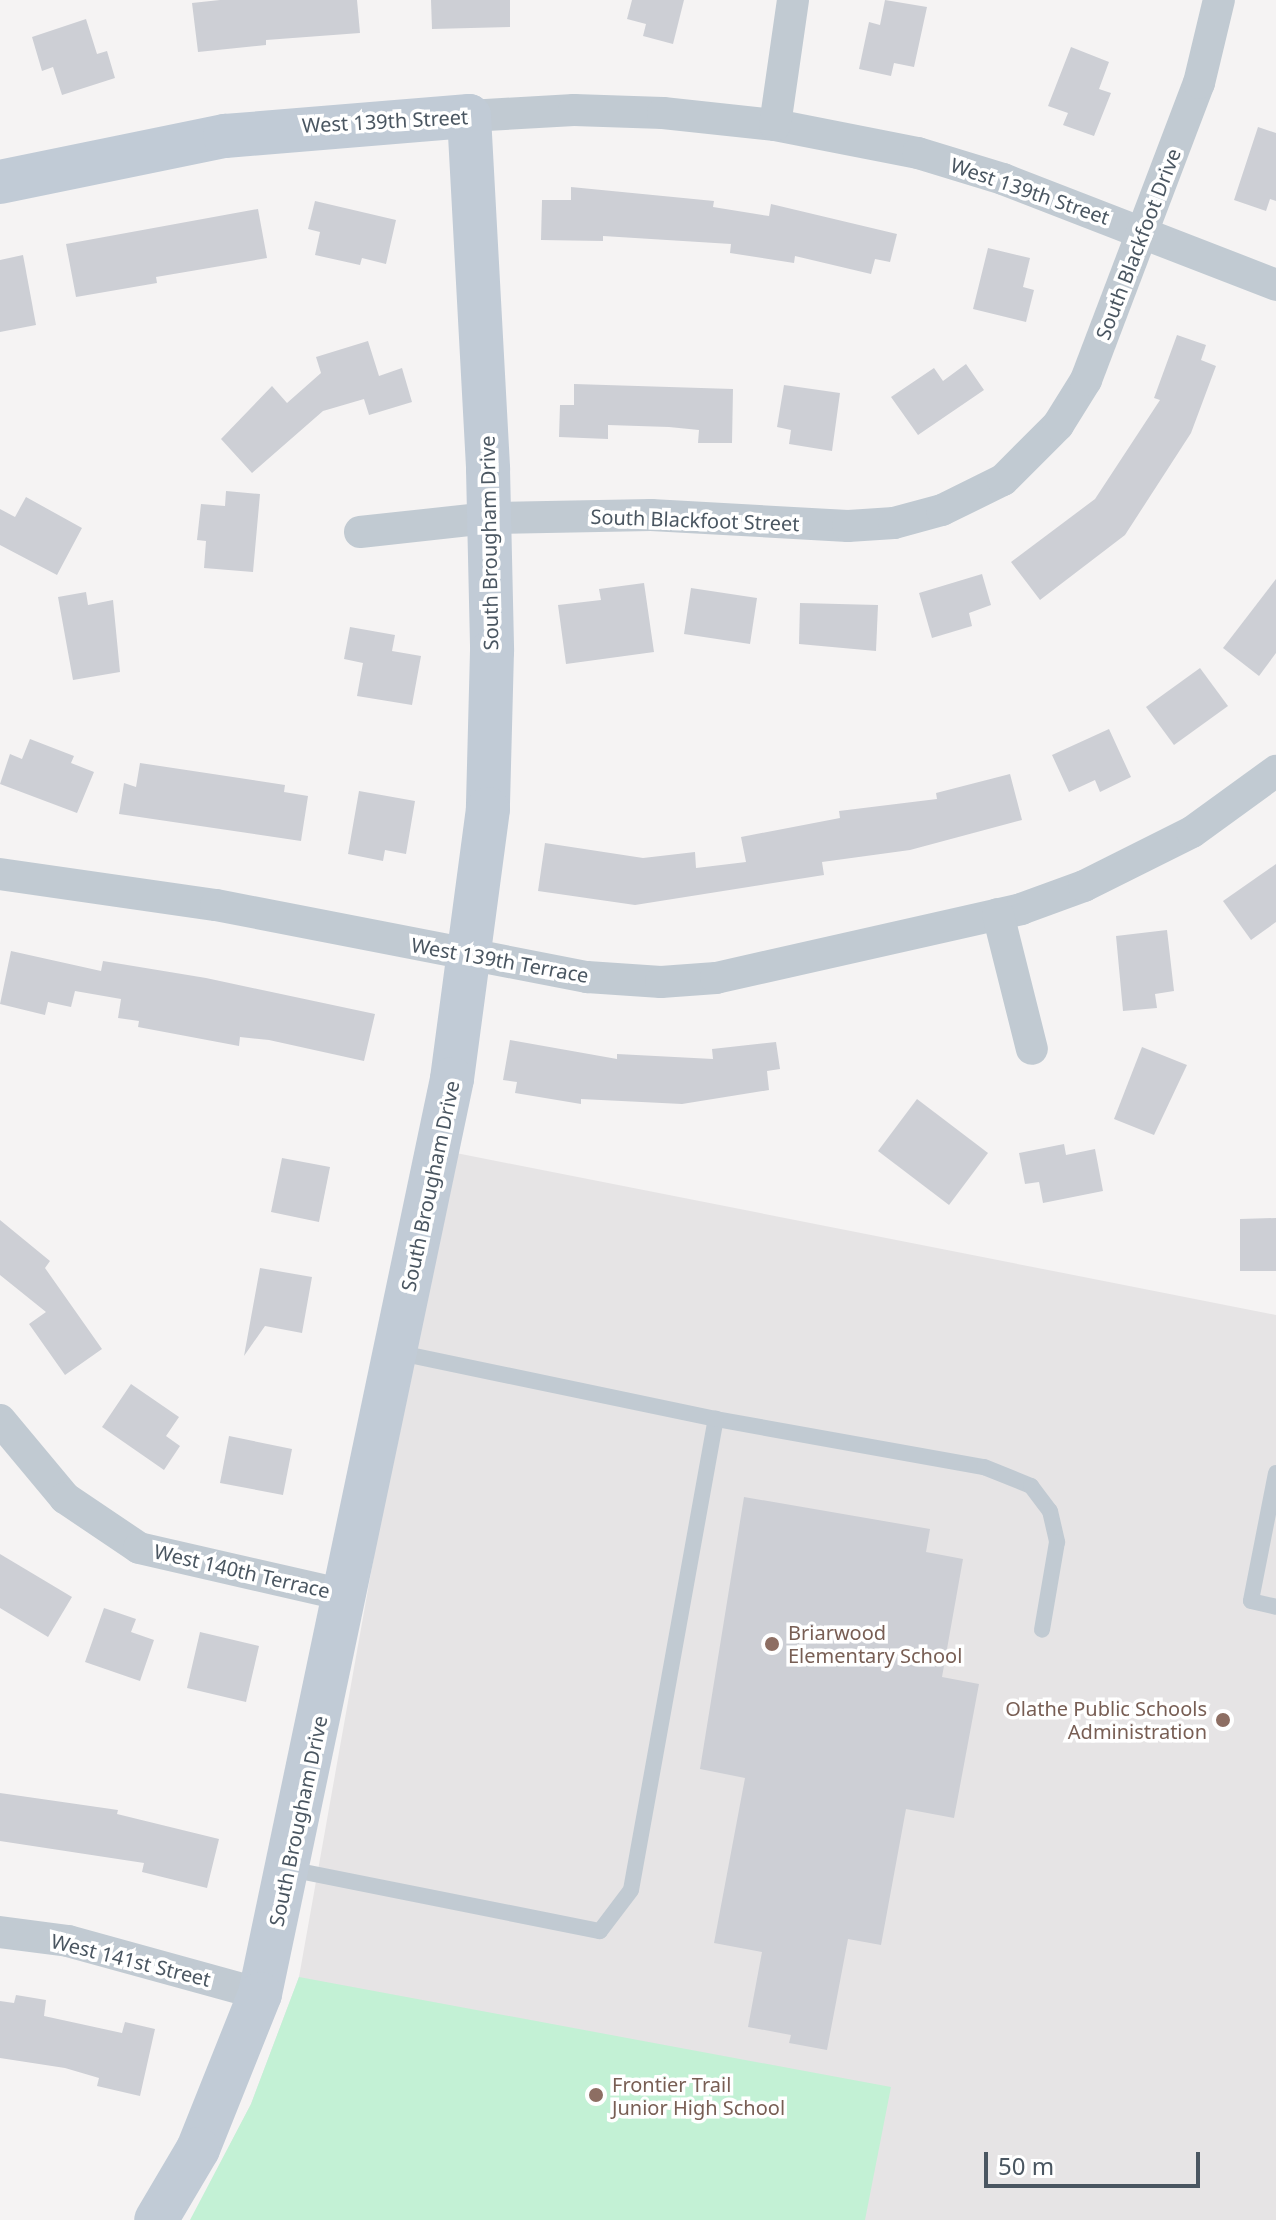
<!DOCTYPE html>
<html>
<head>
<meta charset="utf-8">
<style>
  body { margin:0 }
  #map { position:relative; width:1276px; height:2220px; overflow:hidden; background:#f5f3f3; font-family:"Noto Sans",sans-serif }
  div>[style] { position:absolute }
  .education>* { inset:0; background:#e6e4e5 }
  .green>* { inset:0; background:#c3f1d5 }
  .building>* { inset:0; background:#cdcfd5 }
  .lane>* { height:16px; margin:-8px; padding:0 8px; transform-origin:8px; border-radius:8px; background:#c1cad2 }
  .street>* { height:32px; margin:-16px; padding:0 16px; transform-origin:16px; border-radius:16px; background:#c1cad2 }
  .secondary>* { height:44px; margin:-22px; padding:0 22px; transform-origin:22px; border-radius:22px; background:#c1cbd6 }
  .dots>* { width:22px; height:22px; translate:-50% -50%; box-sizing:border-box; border:4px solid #fff; border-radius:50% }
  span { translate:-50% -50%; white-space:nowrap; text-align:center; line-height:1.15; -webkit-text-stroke:7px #fff; paint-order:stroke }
  .street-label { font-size:20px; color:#4a5661 }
  .education-label { font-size:20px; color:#785e54 }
  .left { translate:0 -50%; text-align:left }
  .right { translate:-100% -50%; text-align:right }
  .scale { position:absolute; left:984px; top:2152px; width:216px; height:36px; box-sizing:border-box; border:4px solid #4a5661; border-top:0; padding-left:10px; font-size:24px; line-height:28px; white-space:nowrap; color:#4a5661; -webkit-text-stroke:6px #fff; paint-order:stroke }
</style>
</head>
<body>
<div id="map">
  <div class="education">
    <div style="clip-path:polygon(446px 1151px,1276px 1315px,1276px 2220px,191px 2220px,251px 2104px,299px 1977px)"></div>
  </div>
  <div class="green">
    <div style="clip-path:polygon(299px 1977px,891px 2087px,865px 2220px,190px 2220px,251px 2104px)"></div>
  </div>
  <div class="building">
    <div style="clip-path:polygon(220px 0,357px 0,360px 33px,266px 40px,266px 45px,198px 52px,192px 3px)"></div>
    <div style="clip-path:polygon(431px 0,510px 0,510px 27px,432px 29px)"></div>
    <div style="clip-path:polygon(632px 0,684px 0,673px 44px,643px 36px,646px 24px,627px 19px)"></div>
    <div style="clip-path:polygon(885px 0,927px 7px,914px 67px,894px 63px,891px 76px,859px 69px,869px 22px,880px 25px)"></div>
    <div style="clip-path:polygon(86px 19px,97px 54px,107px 51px,115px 78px,62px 95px,53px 67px,42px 71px,32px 37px)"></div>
    <div style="clip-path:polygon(1071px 47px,1109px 62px,1099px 89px,1111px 93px,1094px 136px,1063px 125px,1068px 113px,1048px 106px)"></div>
    <div style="clip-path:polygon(1258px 127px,1276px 133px,1276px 201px,1270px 199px,1266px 211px,1234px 200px)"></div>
    <div style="clip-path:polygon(571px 187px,714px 201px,713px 207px,769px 216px,771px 204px,897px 234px,890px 262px,875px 259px,871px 274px,795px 256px,794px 263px,730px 253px,731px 244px,603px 236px,603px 241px,541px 240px,542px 200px,571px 200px)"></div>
    <div style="clip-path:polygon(315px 201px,396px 220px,386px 264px,362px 258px,360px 265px,315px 255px,320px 232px,308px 229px)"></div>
    <div style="clip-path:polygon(258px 209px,267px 258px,156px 277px,157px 283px,76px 297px,66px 244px)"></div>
    <div style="clip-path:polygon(988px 248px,1030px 258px,1023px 287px,1034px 290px,1026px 322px,973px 309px)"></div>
    <div style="clip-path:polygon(23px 255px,36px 325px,0 332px,0 260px)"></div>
    <div style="clip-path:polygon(1177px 335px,1206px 345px,1201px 360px,1216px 366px,1191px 433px,1125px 535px,1040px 600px,1011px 562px,1095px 499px,1160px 400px,1154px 398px)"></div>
    <div style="clip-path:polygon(368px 341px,379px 376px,402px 368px,412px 402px,369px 415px,364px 399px,323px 411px,252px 473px,221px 439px,272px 386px,287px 403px,321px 373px,316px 357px)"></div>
    <div style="clip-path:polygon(966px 364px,984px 390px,918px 435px,891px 397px,934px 368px,943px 381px)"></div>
    <div style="clip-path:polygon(574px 384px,733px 389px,732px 443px,698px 443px,699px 430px,669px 427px,608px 425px,608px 439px,559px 437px,560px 405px,574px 405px)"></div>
    <div style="clip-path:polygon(784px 385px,840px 393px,832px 451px,789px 444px,791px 430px,777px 427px)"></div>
    <div style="clip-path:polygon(226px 491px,260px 494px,253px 572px,204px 568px,206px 541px,197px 540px,201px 504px,225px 506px)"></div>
    <div style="clip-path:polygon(26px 497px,82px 528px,57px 575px,0 545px,0 509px,15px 517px)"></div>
    <div style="clip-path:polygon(982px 574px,991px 605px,969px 613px,972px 626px,932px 638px,919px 593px)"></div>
    <div style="clip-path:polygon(1276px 579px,1276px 653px,1259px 676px,1223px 648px)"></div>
    <div style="clip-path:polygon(644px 583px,654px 652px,566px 664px,558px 605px,601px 600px,599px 589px)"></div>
    <div style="clip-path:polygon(691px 588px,757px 598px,750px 644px,684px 634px)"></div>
    <div style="clip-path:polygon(86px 592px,88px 605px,113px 600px,120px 672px,73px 680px,58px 597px)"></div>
    <div style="clip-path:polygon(800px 603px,878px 605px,876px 651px,799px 644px)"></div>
    <div style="clip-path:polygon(350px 627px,395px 635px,392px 651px,421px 656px,412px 705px,357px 696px,363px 663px,344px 659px)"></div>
    <div style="clip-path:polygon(1200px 668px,1228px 706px,1174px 745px,1146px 707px)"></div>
    <div style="clip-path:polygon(1109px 729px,1131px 777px,1100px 792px,1095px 780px,1069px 792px,1052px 755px)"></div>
    <div style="clip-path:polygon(30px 739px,74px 756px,71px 763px,94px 772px,77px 813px,0 784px,10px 754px,22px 759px)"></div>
    <div style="clip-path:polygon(140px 763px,285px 785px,284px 792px,308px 796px,301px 841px,119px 814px,124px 783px,136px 787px)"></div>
    <div style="clip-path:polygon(1010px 774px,1022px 820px,910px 850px,822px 862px,824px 875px,635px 905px,538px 891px,545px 843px,643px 858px,695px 852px,696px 868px,746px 862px,741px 837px,840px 818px,839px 811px,937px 799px,936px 793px)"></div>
    <div style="clip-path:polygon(359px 791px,415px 801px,406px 854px,385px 850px,383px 861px,348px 854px)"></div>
    <div style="clip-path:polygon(1276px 864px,1276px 922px,1251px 940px,1223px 901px)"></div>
    <div style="clip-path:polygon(1167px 930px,1174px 991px,1155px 994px,1157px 1008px,1123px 1011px,1116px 936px)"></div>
    <div style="clip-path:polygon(11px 951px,101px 971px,103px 961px,206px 978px,375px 1014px,364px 1061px,269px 1040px,240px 1037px,239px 1046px,138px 1027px,139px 1021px,118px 1018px,121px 999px,75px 991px,71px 1007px,48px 1002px,45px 1015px,0 1004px)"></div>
    <div style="clip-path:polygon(510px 1040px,617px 1059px,617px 1054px,713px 1059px,712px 1049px,776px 1042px,780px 1069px,767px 1071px,769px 1090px,682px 1104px,581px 1099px,581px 1104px,515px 1093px,517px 1082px,503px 1080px)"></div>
    <div style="clip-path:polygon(1142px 1047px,1187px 1065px,1154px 1135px,1114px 1119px)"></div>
    <div style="clip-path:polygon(917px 1099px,988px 1153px,949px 1205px,878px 1151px)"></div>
    <div style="clip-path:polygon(1064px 1144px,1066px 1155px,1095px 1149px,1103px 1191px,1043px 1203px,1039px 1182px,1025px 1184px,1019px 1153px)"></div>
    <div style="clip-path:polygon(282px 1158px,330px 1167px,319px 1222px,271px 1212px)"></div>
    <div style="clip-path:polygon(1276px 1218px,1276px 1271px,1240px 1271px,1240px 1219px)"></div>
    <div style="clip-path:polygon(0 1220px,50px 1261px,45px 1268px,102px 1349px,65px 1375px,29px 1324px,46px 1312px,0 1275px)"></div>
    <div style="clip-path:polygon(260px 1268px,312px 1277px,302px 1333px,265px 1326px,244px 1356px)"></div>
    <div style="clip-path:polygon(131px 1384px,179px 1417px,166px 1436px,180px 1446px,164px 1470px,102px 1427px)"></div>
    <div style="clip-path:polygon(229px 1436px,292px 1449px,283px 1495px,220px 1483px)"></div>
    <div style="clip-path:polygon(744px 1497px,930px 1529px,926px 1552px,963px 1559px,942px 1677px,979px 1684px,954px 1818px,906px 1809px,881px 1945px,848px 1939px,827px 2050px,789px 2043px,791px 2035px,748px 2027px,762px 1952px,714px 1943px,745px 1778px,700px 1769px)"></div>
    <div style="clip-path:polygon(0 1554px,72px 1597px,48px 1637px,0 1608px)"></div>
    <div style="clip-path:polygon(104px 1608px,136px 1619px,131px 1632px,154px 1640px,140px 1681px,85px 1662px)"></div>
    <div style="clip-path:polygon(200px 1632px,259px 1646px,246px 1702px,187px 1688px)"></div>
    <div style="clip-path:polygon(0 1793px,118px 1810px,117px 1814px,219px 1839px,207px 1888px,142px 1872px,144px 1863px,0 1841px)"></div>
    <div style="clip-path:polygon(16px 1995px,46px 2000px,44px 2016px,122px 2033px,125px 2022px,155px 2029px,140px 2096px,97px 2086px,99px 2078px,65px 2068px,0 2058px,0 2001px,14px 2003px)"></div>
  </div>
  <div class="lane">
    <div style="left:716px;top:1419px;width:272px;rotate:10.2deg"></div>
    <div style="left:984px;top:1467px;width:51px;rotate:22deg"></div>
    <div style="left:1031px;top:1486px;width:31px;rotate:53deg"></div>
    <div style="left:1050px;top:1511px;width:32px;rotate:77deg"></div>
    <div style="left:1057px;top:1542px;width:89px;rotate:99.7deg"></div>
    <div style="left:1276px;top:1473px;width:130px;rotate:101.1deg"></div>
    <div style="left:1251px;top:1601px;width:26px;rotate:13deg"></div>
    <div style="left:289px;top:1869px;width:317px;rotate:11.3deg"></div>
    <div style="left:600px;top:1931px;width:51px;rotate:-52.9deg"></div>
    <div style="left:631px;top:1890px;width:479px;rotate:-79.8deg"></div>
    <div style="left:716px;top:1419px;width:327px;rotate:-168.2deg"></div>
  </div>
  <div class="street">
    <div style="left:469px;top:116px;width:105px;rotate:-3.3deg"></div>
    <div style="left:574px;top:110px;width:89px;rotate:1.9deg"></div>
    <div style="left:663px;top:113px;width:113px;rotate:6.1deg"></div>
    <div style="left:775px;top:125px;width:146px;rotate:11.1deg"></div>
    <div style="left:918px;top:153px;width:89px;rotate:17deg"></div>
    <div style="left:1003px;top:179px;width:293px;rotate:21.2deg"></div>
    <div style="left:775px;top:125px;width:126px;rotate:-81.8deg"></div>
    <div style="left:360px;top:532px;width:130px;rotate:-6.2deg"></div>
    <div style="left:489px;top:518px;width:162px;rotate:-1.1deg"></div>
    <div style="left:651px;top:515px;width:197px;rotate:3.2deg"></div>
    <div style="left:848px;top:526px;width:46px;rotate:-3.7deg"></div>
    <div style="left:894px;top:523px;width:50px;rotate:-15.2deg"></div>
    <div style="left:942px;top:510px;width:68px;rotate:-26.2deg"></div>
    <div style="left:1003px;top:480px;width:78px;rotate:-45deg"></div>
    <div style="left:1058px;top:425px;width:53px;rotate:-58.1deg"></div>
    <div style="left:1086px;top:380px;width:318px;rotate:-69.2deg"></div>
    <div style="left:1199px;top:83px;width:85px;rotate:-76.5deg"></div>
    <div style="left:0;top:874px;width:218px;rotate:8.2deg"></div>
    <div style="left:216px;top:905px;width:378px;rotate:11deg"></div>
    <div style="left:587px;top:977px;width:74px;rotate:3.9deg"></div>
    <div style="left:661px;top:982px;width:55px;rotate:-4.2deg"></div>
    <div style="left:716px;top:978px;width:313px;rotate:-12.7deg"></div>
    <div style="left:1021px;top:909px;width:67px;rotate:-20.1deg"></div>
    <div style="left:1084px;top:886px;width:121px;rotate:-26.6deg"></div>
    <div style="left:1192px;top:832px;width:104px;rotate:-36deg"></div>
    <div style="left:998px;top:914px;width:139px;rotate:75.9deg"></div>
    <div style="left:0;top:1420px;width:102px;rotate:50.2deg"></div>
    <div style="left:65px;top:1498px;width:89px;rotate:34deg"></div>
    <div style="left:139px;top:1548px;width:210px;rotate:12.9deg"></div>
    <div style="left:0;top:1932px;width:69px;rotate:7.5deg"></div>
    <div style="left:68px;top:1941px;width:199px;rotate:15.4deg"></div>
  </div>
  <div class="secondary">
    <div style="left:0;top:182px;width:230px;rotate:-11.6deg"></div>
    <div style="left:225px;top:136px;width:245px;rotate:-4.7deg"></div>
    <div style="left:469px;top:116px;width:354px;rotate:86.9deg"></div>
    <div style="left:488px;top:469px;width:182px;rotate:88.7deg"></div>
    <div style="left:492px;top:651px;width:158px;rotate:91.5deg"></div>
    <div style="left:488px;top:809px;width:272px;rotate:97.6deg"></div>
    <div style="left:452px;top:1079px;width:935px;rotate:101.85deg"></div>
    <div style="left:260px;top:1994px;width:167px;rotate:111.8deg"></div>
    <div style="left:198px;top:2149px;width:82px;rotate:120.6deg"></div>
  </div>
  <div class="dots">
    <div style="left:772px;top:1644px;background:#8d6e63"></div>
    <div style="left:1223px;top:1720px;background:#8d6e63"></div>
    <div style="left:596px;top:2095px;background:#8d6e63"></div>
  </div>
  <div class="street-label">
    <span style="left:385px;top:121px;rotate:-3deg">West 139th Street</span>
    <span style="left:1030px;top:191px;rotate:19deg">West 139th Street</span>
    <span style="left:1138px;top:244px;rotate:-69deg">South Blackfoot Drive</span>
    <span style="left:695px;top:520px;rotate:2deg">South Blackfoot Street</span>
    <span style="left:489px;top:543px;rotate:-91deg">South Brougham Drive</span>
    <span style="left:500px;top:960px;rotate:10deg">West 139th Terrace</span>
    <span style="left:430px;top:1186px;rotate:-78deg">South Brougham Drive</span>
    <span style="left:242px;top:1571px;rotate:13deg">West 140th Terrace</span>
    <span style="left:298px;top:1821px;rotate:-78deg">South Brougham Drive</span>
    <span style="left:131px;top:1960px;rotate:14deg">West 141st Street</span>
  </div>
  <div class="education-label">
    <span class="left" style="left:788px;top:1644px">Briarwood<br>Elementary School</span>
    <span class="right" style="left:1207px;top:1720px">Olathe Public Schools<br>Administration</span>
    <span class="left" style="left:612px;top:2096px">Frontier Trail<br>Junior High School</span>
  </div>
  <div class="scale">50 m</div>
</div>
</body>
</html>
